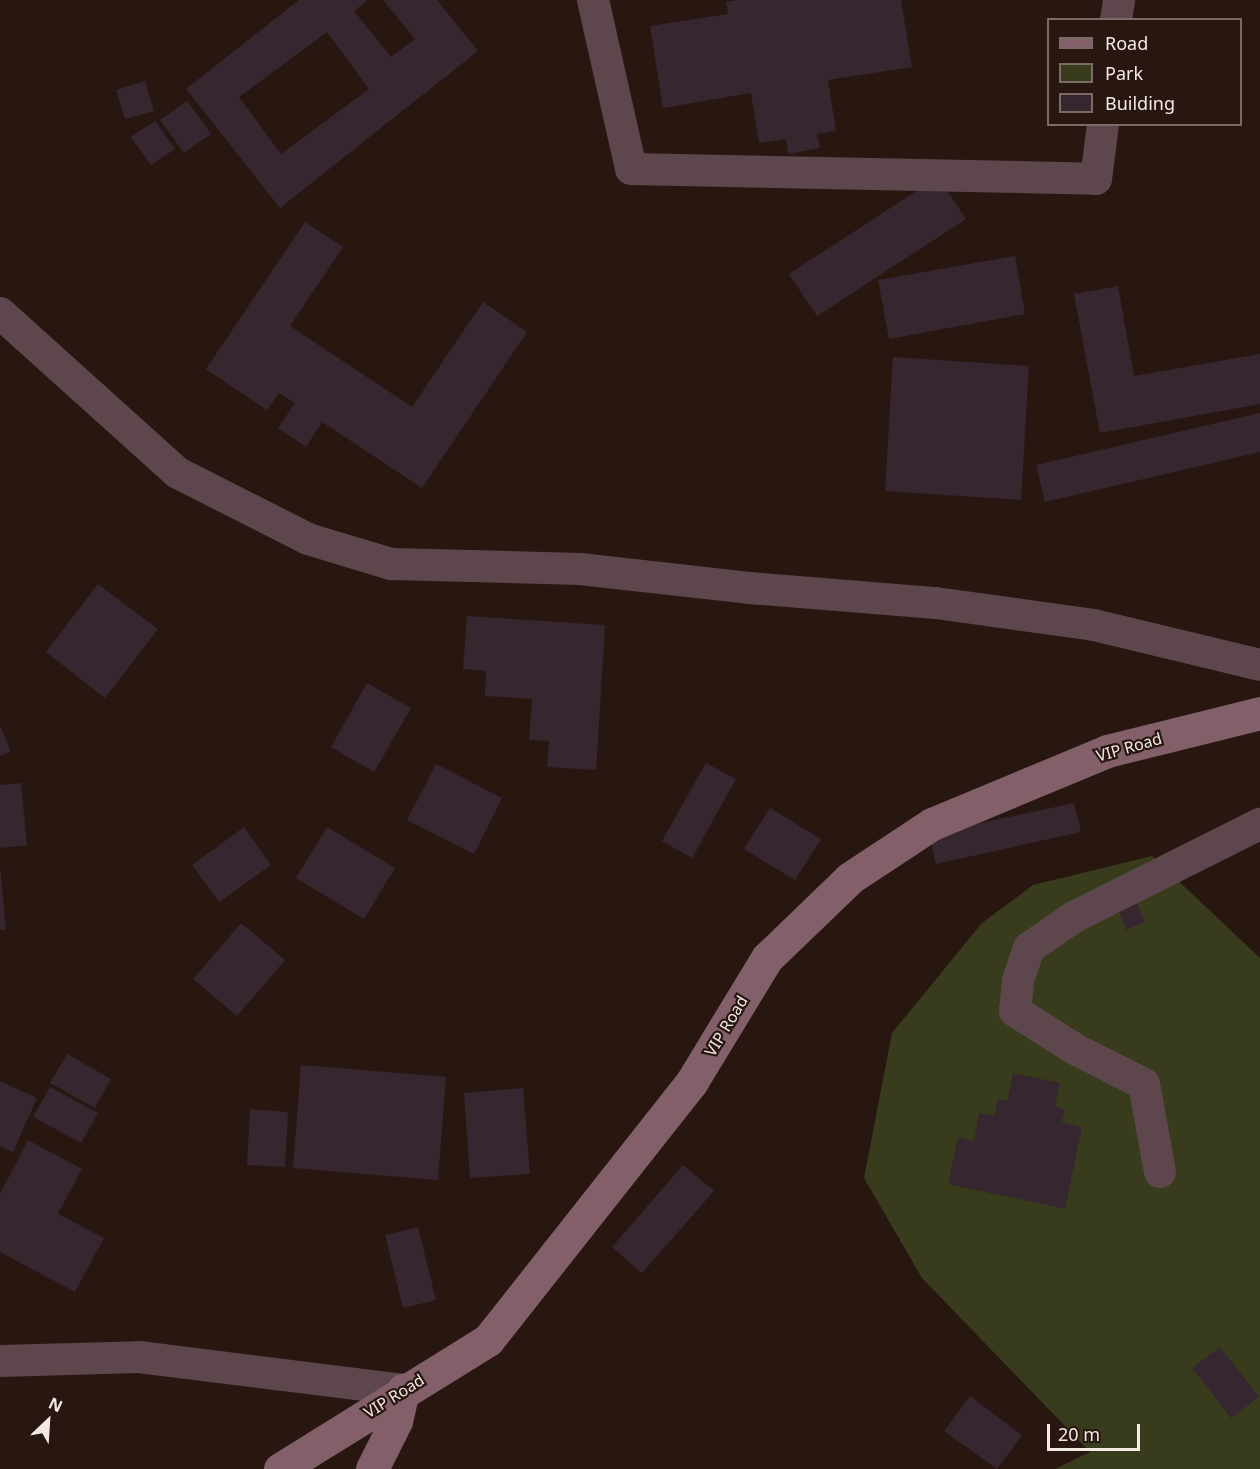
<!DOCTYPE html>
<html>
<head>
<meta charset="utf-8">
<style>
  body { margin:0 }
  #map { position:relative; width:1260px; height:1469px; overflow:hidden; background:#281711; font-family:"Noto Sans",sans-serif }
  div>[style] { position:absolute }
  .green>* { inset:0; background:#383c1c }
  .building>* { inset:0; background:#36262f }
  .minor>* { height:32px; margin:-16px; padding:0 16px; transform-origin:16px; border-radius:16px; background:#5d474d }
  .secondary>* { height:33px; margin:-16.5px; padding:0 16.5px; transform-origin:16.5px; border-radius:16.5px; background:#835f69 }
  span { translate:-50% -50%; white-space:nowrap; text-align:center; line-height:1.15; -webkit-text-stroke:4.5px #281711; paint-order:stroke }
  .street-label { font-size:16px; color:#f5e9e4 }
  .legend { position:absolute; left:1047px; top:18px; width:195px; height:108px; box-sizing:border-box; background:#281711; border:2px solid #7a6b65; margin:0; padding:8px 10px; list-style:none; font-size:18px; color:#f5e9e4 }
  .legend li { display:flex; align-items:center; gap:12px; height:30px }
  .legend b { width:30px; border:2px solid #7a6b65 }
  .north { position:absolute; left:18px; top:1391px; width:60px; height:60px; -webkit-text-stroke:4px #281711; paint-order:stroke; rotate:25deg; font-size:16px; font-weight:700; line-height:24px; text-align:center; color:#f5e9e4 }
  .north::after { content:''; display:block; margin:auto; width:21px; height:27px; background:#f5e9e4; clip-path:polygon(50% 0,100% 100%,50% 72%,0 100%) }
  .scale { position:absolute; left:1047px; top:1424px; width:93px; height:27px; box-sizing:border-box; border:3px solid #f5e9e4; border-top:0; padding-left:8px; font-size:18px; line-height:21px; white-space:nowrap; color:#f5e9e4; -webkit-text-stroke:4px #281711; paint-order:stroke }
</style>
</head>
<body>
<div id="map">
  <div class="green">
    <div style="clip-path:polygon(1152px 856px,1260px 958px,1260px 1469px,1055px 1469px,1090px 1452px,922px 1278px,864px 1178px,892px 1033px,982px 923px,1033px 885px)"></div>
  </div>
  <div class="building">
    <div style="clip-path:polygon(evenodd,299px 0,368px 0,354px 11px,391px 57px,415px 39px,383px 0,437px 0,478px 51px,280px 208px,186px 89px,299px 0,327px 32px,369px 89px,281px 154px,239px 97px,327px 32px)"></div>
    <div style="clip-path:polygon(737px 0,901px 0,912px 67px,828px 80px,836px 131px,817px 134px,820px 148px,788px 154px,786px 139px,759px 143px,751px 93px,663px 108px,650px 26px,728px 14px,726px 2px)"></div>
    <div style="clip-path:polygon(145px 81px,154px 111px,125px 119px,116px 90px)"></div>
    <div style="clip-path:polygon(187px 101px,211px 134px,184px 153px,160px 120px)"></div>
    <div style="clip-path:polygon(155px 121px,175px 149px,151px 165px,131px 137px)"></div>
    <div style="clip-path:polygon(938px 177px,966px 219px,817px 316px,789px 274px)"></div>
    <div style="clip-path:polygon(305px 222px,343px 247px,290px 326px,412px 407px,483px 302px,527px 332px,422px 488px,322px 422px,306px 447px,278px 428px,295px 403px,279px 393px,267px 410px,206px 369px)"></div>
    <div style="clip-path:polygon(1015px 256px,1025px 314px,889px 339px,878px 280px)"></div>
    <div style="clip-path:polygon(1118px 286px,1134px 376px,1260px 354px,1260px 404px,1100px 433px,1074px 294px)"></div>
    <div style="clip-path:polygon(893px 357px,1029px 366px,1021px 500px,885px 491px)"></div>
    <div style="clip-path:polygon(1260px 413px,1260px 452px,1045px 502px,1036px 465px)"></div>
    <div style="clip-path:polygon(98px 584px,158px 629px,105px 698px,46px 652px)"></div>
    <div style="clip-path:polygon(467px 616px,605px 625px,596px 770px,547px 767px,549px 741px,529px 740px,532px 699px,485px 696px,486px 671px,463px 669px)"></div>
    <div style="clip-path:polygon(367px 683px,411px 708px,374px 772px,331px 747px)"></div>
    <div style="clip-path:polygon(0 725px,11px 752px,0 756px)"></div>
    <div style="clip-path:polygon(706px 763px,736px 779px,692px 858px,662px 841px)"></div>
    <div style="clip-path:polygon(436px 764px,502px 798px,474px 854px,407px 820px)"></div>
    <div style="clip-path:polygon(21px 783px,27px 845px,0 848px,0 785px)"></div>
    <div style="clip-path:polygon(1074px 803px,1081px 832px,936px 864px,929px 834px)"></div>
    <div style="clip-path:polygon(770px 808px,821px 839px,795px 880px,744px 849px)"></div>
    <div style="clip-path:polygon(244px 827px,271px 865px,219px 902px,192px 865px)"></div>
    <div style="clip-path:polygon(327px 827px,395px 868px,364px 919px,296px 878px)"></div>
    <div style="clip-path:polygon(0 866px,6px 930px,0 930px)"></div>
    <div style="clip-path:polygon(1134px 897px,1145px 922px,1126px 930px,1116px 904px)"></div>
    <div style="clip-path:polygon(241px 923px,285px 960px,237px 1016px,193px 979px)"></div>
    <div style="clip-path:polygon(67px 1054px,111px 1079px,95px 1108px,50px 1083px)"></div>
    <div style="clip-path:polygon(301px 1065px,446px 1077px,438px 1180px,293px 1168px)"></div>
    <div style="clip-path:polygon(1013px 1073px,1060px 1083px,1055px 1106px,1065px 1109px,1062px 1122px,1082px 1127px,1065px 1209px,948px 1184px,958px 1137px,974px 1141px,979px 1113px,994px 1116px,998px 1099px,1007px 1101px)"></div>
    <div style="clip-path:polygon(0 1081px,37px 1098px,13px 1152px,0 1146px)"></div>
    <div style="clip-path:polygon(50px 1087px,98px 1113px,81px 1143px,33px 1117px)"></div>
    <div style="clip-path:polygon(523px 1088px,530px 1174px,470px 1178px,464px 1093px)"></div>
    <div style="clip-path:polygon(250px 1109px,288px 1112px,285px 1167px,247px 1165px)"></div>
    <div style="clip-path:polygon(28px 1140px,82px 1169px,58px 1214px,104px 1238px,75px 1292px,0 1252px,0 1194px)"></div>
    <div style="clip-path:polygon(683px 1165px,714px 1191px,642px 1273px,612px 1247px)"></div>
    <div style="clip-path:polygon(418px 1227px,436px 1300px,403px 1308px,385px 1235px)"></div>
    <div style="clip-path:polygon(1220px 1347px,1259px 1397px,1231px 1418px,1192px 1368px)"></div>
    <div style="clip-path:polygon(970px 1396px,1022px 1435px,997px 1469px,944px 1431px)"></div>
  </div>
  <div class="minor">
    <div style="left:593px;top:0;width:173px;rotate:77.3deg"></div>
    <div style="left:631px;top:169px;width:465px;rotate:1.2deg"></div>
    <div style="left:1096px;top:179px;width:55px;rotate:-82.7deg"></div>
    <div style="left:1116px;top:20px;width:20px;rotate:-81deg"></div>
    <div style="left:0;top:313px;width:239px;rotate:42deg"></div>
    <div style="left:178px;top:473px;width:146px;rotate:26.9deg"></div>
    <div style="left:308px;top:539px;width:87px;rotate:16.8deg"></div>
    <div style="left:391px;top:564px;width:189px;rotate:1.5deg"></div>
    <div style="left:580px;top:569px;width:170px;rotate:6.4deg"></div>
    <div style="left:749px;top:588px;width:188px;rotate:4.6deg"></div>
    <div style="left:936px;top:603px;width:160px;rotate:7.9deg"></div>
    <div style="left:1094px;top:625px;width:171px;rotate:13.5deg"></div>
    <div style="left:1160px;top:1172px;width:89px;rotate:-100.3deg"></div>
    <div style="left:1144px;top:1084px;width:77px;rotate:-153.1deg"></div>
    <div style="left:1075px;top:1049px;width:71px;rotate:-147.7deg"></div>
    <div style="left:1015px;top:1011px;width:31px;rotate:-84deg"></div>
    <div style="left:1018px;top:980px;width:34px;rotate:-71deg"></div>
    <div style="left:1029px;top:948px;width:55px;rotate:-34.6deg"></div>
    <div style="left:1074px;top:917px;width:208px;rotate:-26.6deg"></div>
    <div style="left:0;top:1361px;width:139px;rotate:-1.6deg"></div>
    <div style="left:139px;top:1357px;width:266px;rotate:7.1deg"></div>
  </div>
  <div class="secondary">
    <div style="left:280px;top:1469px;width:245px;rotate:-31.8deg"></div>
    <div style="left:488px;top:1340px;width:328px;rotate:-51.7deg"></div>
    <div style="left:691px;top:1083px;width:146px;rotate:-58.7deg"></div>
    <div style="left:767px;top:958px;width:115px;rotate:-43.9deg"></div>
    <div style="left:850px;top:878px;width:98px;rotate:-33.4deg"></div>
    <div style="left:932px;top:824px;width:190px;rotate:-22.6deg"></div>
    <div style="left:1107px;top:751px;width:158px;rotate:-13.9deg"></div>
    <div style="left:372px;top:1469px;width:54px;rotate:-63.4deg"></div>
    <div style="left:396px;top:1421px;width:32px;rotate:-77deg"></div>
  </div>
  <div class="street-label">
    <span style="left:1129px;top:747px;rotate:-16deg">VIP Road</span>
    <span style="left:726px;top:1026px;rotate:-59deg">VIP Road</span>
    <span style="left:394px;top:1396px;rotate:-32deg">VIP Road</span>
  </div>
  <ul class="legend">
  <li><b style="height:8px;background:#835f69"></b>Road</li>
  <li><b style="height:16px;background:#383c1c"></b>Park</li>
  <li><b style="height:16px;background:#36262f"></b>Building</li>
  </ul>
  <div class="north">N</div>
  <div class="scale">20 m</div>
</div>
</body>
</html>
